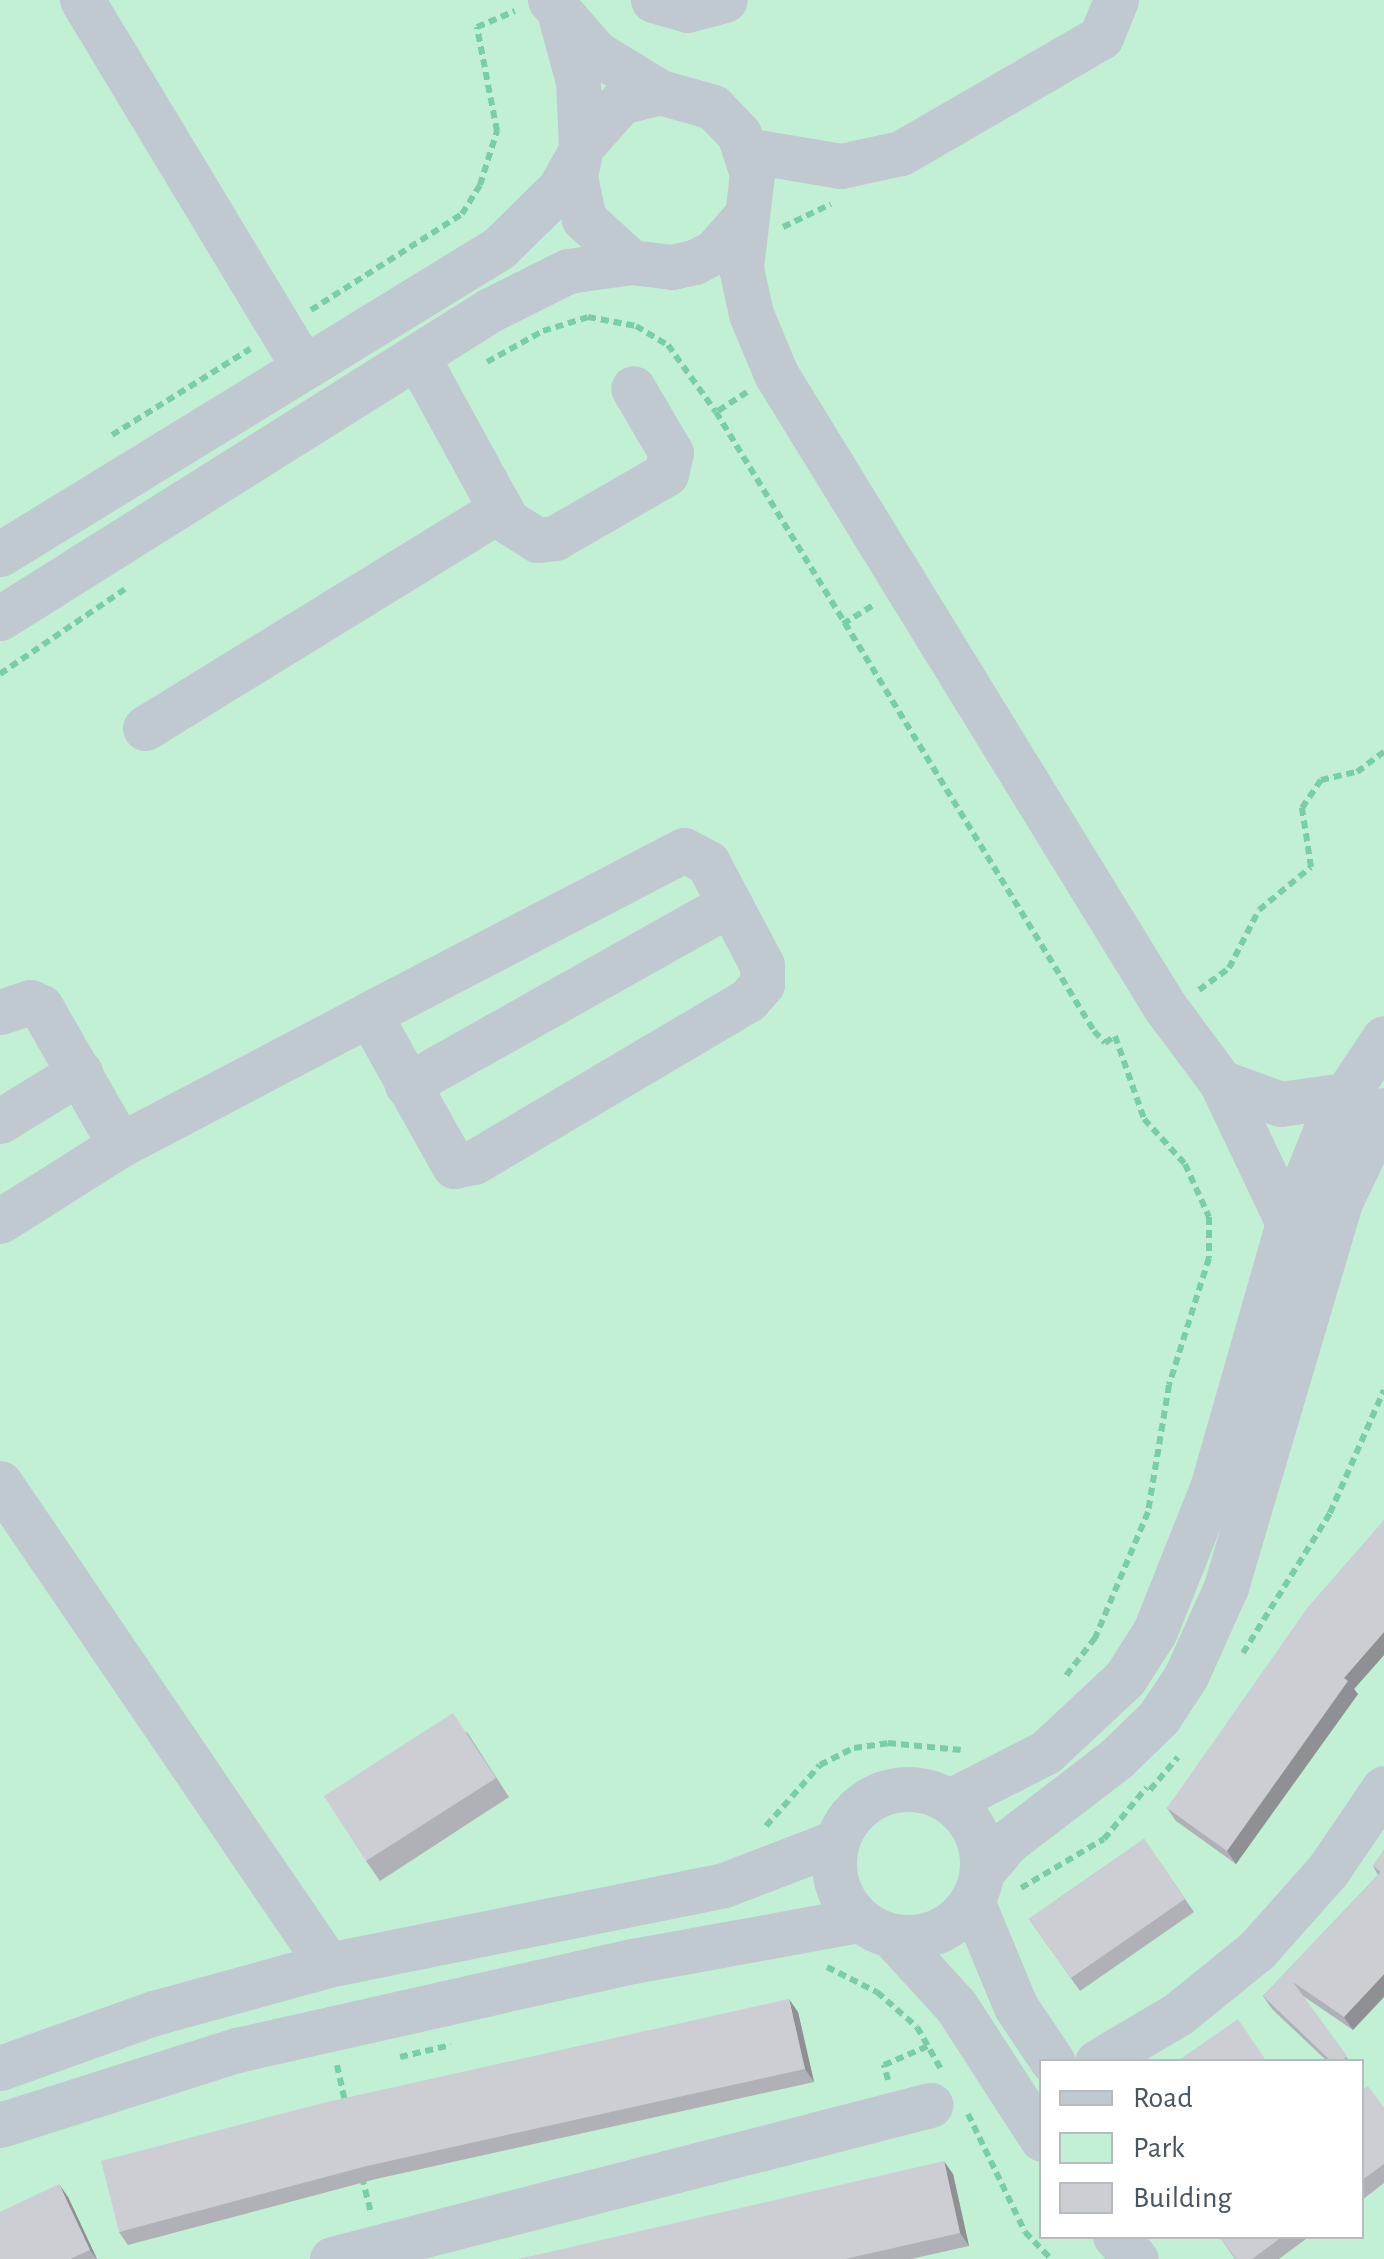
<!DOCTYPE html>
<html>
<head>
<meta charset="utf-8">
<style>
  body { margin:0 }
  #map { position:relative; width:1384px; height:2259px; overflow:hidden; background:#f4f2f2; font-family:"Alegreya Sans",sans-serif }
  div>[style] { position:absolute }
  .green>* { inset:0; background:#c2f0d4 }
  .path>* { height:6px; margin-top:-3px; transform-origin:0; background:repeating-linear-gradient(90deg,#7acea4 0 8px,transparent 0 13px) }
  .minor>* { height:45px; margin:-22.5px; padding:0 22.5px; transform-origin:22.5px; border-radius:22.5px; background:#c0c9d0 }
  .minor>.ring { margin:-22.5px; padding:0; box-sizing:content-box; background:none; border:45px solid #c0c9d0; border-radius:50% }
  .wall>* { inset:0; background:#afb1b6 }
  .shaded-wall>* { inset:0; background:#8f9094 }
  .building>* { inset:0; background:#ccced4 }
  span { translate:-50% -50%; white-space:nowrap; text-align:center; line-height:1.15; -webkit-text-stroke:10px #fff; paint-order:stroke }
  .legend { position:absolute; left:1039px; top:2059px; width:325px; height:180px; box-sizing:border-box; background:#fff; border:2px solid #b6bbbf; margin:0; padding:12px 18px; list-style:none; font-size:30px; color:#49555f }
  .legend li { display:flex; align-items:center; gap:20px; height:50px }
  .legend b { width:50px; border:2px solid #b6bbbf }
</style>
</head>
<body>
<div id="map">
  <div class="green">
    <div style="clip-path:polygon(evenodd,0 0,1384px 0,1384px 2259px,0 2259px,0 0,1042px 2062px,1362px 2062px,1362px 2236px,1042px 2236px,1042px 2062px)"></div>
  </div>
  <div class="path">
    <div style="left:783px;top:227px;width:53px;rotate:-25.6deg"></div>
    <div style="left:311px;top:310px;width:179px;rotate:-32.4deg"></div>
    <div style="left:462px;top:214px;width:34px;rotate:-58deg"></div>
    <div style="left:480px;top:185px;width:57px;rotate:-72.5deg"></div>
    <div style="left:497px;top:131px;width:106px;rotate:-100.9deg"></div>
    <div style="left:477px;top:27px;width:41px;rotate:-22.8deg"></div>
    <div style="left:487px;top:362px;width:64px;rotate:-29deg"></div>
    <div style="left:543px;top:331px;width:47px;rotate:-17.3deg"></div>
    <div style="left:588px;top:317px;width:49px;rotate:10.6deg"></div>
    <div style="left:636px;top:326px;width:37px;rotate:31deg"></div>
    <div style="left:668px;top:345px;width:82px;rotate:54.4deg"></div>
    <div style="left:747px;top:392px;width:37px;rotate:147deg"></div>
    <div style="left:716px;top:412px;width:725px;rotate:58.59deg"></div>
    <div style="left:1094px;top:1031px;width:16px;rotate:47deg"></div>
    <div style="left:1105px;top:1043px;width:12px;rotate:-35deg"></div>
    <div style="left:1115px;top:1036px;width:88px;rotate:70.7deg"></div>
    <div style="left:1144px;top:1119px;width:61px;rotate:47.7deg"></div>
    <div style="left:1185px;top:1164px;width:58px;rotate:65.6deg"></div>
    <div style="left:1209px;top:1217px;width:41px;rotate:90deg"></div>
    <div style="left:1209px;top:1258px;width:133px;rotate:107.5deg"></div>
    <div style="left:1169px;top:1385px;width:129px;rotate:99.4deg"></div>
    <div style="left:1148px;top:1512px;width:137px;rotate:112.8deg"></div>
    <div style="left:1095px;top:1638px;width:49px;rotate:127.6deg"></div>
    <div style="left:112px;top:435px;width:163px;rotate:-31.9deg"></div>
    <div style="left:843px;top:624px;width:39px;rotate:-32deg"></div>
    <div style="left:0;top:674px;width:151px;rotate:-34.2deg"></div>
    <div style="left:1199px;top:990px;width:37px;rotate:-36deg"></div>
    <div style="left:1229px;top:968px;width:65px;rotate:-62.7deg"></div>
    <div style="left:1259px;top:910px;width:67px;rotate:-39.6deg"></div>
    <div style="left:1311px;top:867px;width:60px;rotate:-98.7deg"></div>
    <div style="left:1302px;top:808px;width:34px;rotate:-56deg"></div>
    <div style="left:1321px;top:780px;width:37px;rotate:-13deg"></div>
    <div style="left:1357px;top:772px;width:34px;rotate:-37deg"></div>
    <div style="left:1243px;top:1653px;width:165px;rotate:-58.1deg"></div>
    <div style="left:1330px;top:1513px;width:134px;rotate:-66.3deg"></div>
    <div style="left:1150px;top:1790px;width:43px;rotate:-49.7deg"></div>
    <div style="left:766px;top:1826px;width:81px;rotate:-48.5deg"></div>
    <div style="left:820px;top:1765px;width:38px;rotate:-27deg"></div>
    <div style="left:854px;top:1748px;width:34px;rotate:-8deg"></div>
    <div style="left:888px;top:1743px;width:73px;rotate:5.5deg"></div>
    <div style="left:1021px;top:1888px;width:96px;rotate:-30.6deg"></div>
    <div style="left:1104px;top:1839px;width:67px;rotate:-50.4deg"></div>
    <div style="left:827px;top:1967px;width:56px;rotate:26.6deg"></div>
    <div style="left:877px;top:1992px;width:53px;rotate:41.2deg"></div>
    <div style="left:917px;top:2027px;width:48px;rotate:60.3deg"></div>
    <div style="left:400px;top:2057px;width:52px;rotate:-13.2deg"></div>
    <div style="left:337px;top:2065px;width:42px;rotate:77.6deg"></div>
    <div style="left:888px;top:2080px;width:16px;rotate:-105deg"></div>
    <div style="left:884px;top:2065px;width:48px;rotate:-23.4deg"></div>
    <div style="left:968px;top:2114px;width:131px;rotate:64.2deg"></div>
    <div style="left:1025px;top:2232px;width:37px;rotate:46deg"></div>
    <div style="left:362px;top:2177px;width:38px;rotate:76deg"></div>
  </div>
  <div class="minor">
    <div style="left:82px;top:0;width:428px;rotate:58.9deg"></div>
    <div style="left:550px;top:0;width:70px;rotate:49deg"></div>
    <div style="left:596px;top:53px;width:75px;rotate:31.4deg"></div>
    <div style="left:653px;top:0;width:35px;rotate:16deg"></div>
    <div style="left:687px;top:10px;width:39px;rotate:-15deg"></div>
    <div style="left:561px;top:19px;width:64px;rotate:74.7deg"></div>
    <div style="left:578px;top:81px;width:66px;rotate:87.4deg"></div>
    <div style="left:746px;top:150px;width:96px;rotate:9.6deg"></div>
    <div style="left:841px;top:166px;width:61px;rotate:-12.2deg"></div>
    <div style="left:901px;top:153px;width:231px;rotate:-30.1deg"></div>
    <div style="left:1101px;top:37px;width:40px;rotate:-68deg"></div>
    <div style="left:743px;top:219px;width:44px;rotate:131.3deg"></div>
    <div style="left:714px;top:252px;width:22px;rotate:153deg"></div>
    <div style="left:694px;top:262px;width:23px;rotate:167deg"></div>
    <div style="left:672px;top:267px;width:41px;rotate:-173deg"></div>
    <div style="left:631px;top:262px;width:64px;rotate:-137.5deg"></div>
    <div style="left:584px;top:219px;width:43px;rotate:-102.1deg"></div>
    <div style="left:575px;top:177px;width:31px;rotate:-79deg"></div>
    <div style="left:581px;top:147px;width:60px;rotate:-48.4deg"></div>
    <div style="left:621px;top:102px;width:40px;rotate:-14.4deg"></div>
    <div style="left:660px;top:92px;width:55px;rotate:15.8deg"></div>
    <div style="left:713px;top:107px;width:37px;rotate:46deg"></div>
    <div style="left:739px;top:134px;width:42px;rotate:72deg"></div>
    <div style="left:752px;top:174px;width:95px;rotate:96.7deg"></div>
    <div style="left:741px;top:268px;width:47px;rotate:77.7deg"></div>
    <div style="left:751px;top:314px;width:65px;rotate:67.4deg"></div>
    <div style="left:776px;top:374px;width:743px;rotate:58.43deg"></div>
    <div style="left:1165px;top:1007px;width:94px;rotate:53.3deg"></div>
    <div style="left:1221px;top:1082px;width:156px;rotate:64.6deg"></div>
    <div style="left:419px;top:360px;width:183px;rotate:61.3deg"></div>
    <div style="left:507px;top:521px;width:36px;rotate:32deg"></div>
    <div style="left:537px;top:540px;width:18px;rotate:-6deg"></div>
    <div style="left:555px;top:538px;width:128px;rotate:-30deg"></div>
    <div style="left:666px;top:474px;width:22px;rotate:-77deg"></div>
    <div style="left:671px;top:453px;width:75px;rotate:-120.3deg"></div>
    <div style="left:0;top:554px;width:585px;rotate:-31.52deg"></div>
    <div style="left:499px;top:248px;width:84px;rotate:-44.5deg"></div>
    <div style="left:559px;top:189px;width:38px;rotate:-60deg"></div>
    <div style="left:0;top:618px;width:579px;rotate:-32.15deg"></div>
    <div style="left:490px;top:310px;width:87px;rotate:-26.6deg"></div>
    <div style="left:568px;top:271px;width:64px;rotate:-8.1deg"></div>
    <div style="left:145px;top:728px;width:418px;rotate:-31.6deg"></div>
    <div style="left:0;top:1012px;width:32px;rotate:-18deg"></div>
    <div style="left:30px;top:1002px;width:12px;rotate:24deg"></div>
    <div style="left:41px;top:1007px;width:159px;rotate:60.2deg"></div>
    <div style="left:120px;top:1145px;width:142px;rotate:147.7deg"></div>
    <div style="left:1221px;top:1082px;width:63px;rotate:20.4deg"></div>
    <div style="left:1280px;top:1104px;width:65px;rotate:-8deg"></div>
    <div style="left:407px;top:1085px;width:370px;rotate:-29.3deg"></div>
    <div style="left:0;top:1121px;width:94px;rotate:-31.5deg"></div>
    <div style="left:120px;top:1145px;width:281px;rotate:-27.7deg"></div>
    <div style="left:369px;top:1014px;width:355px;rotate:-27.5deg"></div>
    <div style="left:684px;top:850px;width:27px;rotate:28deg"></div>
    <div style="left:708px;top:863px;width:115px;rotate:62.1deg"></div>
    <div style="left:762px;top:965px;width:19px;rotate:90deg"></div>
    <div style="left:762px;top:984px;width:21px;rotate:131deg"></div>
    <div style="left:748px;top:1000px;width:318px;rotate:149.4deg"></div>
    <div style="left:474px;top:1162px;width:20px;rotate:169deg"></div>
    <div style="left:454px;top:1166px;width:174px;rotate:-119.2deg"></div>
    <div style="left:0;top:1483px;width:583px;rotate:55.76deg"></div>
    <div class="ring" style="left:834px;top:1789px;width:103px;height:103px"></div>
    <div style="left:950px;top:1801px;width:108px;rotate:-27deg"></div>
    <div style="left:1046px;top:1752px;width:108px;rotate:-43.1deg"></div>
    <div style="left:1125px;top:1678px;width:56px;rotate:-57.4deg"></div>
    <div style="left:1155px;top:1631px;width:154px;rotate:-68.3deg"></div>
    <div style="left:1212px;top:1488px;width:276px;rotate:-74deg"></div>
    <div style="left:1288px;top:1223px;width:112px;rotate:-68deg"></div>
    <div style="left:1330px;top:1119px;width:97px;rotate:-56.3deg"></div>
    <div style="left:982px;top:1872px;width:38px;rotate:-50deg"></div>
    <div style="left:1006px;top:1843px;width:140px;rotate:-37.4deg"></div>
    <div style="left:1117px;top:1758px;width:59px;rotate:-44.3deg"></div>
    <div style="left:1159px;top:1717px;width:49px;rotate:-56.6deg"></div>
    <div style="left:1186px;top:1676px;width:98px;rotate:-65.8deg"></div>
    <div style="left:1226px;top:1587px;width:402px;rotate:-73.5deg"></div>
    <div style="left:1340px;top:1202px;width:102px;rotate:-64.4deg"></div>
    <div style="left:972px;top:1901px;width:115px;rotate:67.5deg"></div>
    <div style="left:1016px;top:2007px;width:66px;rotate:56.1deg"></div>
    <div style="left:892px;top:1936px;width:95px;rotate:47.6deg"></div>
    <div style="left:956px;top:2006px;width:158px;rotate:57.1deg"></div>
    <div style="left:1097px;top:2062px;width:94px;rotate:-30.7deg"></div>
    <div style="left:1178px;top:2014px;width:102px;rotate:-39deg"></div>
    <div style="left:1257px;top:1950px;width:107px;rotate:-48.4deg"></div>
    <div style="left:1328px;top:1870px;width:99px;rotate:-55.7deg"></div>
    <div style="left:0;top:2068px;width:164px;rotate:-19.7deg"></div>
    <div style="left:154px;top:2013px;width:180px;rotate:-15.4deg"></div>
    <div style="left:328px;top:1965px;width:404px;rotate:-11.4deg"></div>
    <div style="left:724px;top:1885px;width:120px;rotate:-21deg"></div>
    <div style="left:0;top:2125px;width:249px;rotate:-17.6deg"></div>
    <div style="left:237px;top:2050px;width:406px;rotate:-12.7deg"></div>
    <div style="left:633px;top:1961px;width:230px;rotate:-10.3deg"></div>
    <div style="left:1115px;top:2236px;width:31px;rotate:48deg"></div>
    <div style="left:332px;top:2259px;width:618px;rotate:-14.44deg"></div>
  </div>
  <div class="wall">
    <div style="clip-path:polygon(1384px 1520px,1384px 1655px,1354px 1689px,1358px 1694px,1236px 1864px,1176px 1821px,1167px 1808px)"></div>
    <div style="clip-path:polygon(467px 1732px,509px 1797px,380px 1881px,366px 1861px)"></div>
    <div style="clip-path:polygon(1144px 1839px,1194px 1912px,1080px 1991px,1029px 1919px)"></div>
    <div style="clip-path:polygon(1384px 1850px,1353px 2030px,1303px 1996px,1350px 2062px,1328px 2062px,1272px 2009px,1263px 1996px,1378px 1875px,1373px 1866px)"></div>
    <div style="clip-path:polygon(798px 2012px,814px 2082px,376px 2179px,128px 2245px,119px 2232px)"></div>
    <div style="clip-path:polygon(1362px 2090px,1384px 2108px,1384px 2183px,1362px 2200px)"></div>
    <div style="clip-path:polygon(953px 2174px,969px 2246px,911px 2259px,519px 2259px)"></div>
    <div style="clip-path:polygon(68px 2197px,97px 2259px,0 2259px)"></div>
    <div style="clip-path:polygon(1219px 2236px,1310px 2236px,1279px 2259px,1235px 2259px)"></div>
  </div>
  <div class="shaded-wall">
    <div style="clip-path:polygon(1384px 1632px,1384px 1655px,1354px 1689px,1358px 1694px,1236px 1864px,1227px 1851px,1344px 1678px)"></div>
    <div style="clip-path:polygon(1384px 1974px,1384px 1997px,1353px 2030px,1344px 2017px)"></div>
    <div style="clip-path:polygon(789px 1999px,798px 2012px,814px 2082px,805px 2069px)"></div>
    <div style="clip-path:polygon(944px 2161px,953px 2174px,969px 2246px,960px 2233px)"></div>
    <div style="clip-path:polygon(59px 2184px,68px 2197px,97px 2259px,90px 2250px)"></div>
  </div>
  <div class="building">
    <div style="clip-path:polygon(1384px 1520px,1384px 1632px,1344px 1678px,1348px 1681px,1227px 1851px,1167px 1808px,1308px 1607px)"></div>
    <div style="clip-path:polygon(453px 1713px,496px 1778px,366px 1861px,324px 1796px)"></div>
    <div style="clip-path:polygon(1144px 1839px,1185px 1899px,1071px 1978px,1029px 1919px)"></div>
    <div style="clip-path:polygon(1384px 1850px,1384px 1974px,1344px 2017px,1293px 1982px,1347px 2056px,1341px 2062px,1332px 2062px,1263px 1996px,1381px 1872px,1373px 1866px)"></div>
    <div style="clip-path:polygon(789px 1999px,805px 2069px,367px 2166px,119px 2232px,101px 2161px,327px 2102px)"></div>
    <div style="clip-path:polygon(1238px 2019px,1267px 2062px,1176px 2062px)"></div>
    <div style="clip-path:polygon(1368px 2086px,1384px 2108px,1384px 2164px,1362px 2180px,1362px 2090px)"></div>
    <div style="clip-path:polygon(944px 2161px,960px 2233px,845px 2259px,519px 2259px)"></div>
    <div style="clip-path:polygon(59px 2184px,90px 2250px,70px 2259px,0 2259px,0 2212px)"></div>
    <div style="clip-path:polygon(1219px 2236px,1283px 2236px,1252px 2259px,1236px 2259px)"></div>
  </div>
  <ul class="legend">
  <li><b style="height:12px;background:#c0c9d0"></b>Road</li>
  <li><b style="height:28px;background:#c2f0d4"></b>Park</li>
  <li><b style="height:28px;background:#ccced4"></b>Building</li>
  </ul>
</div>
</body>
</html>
